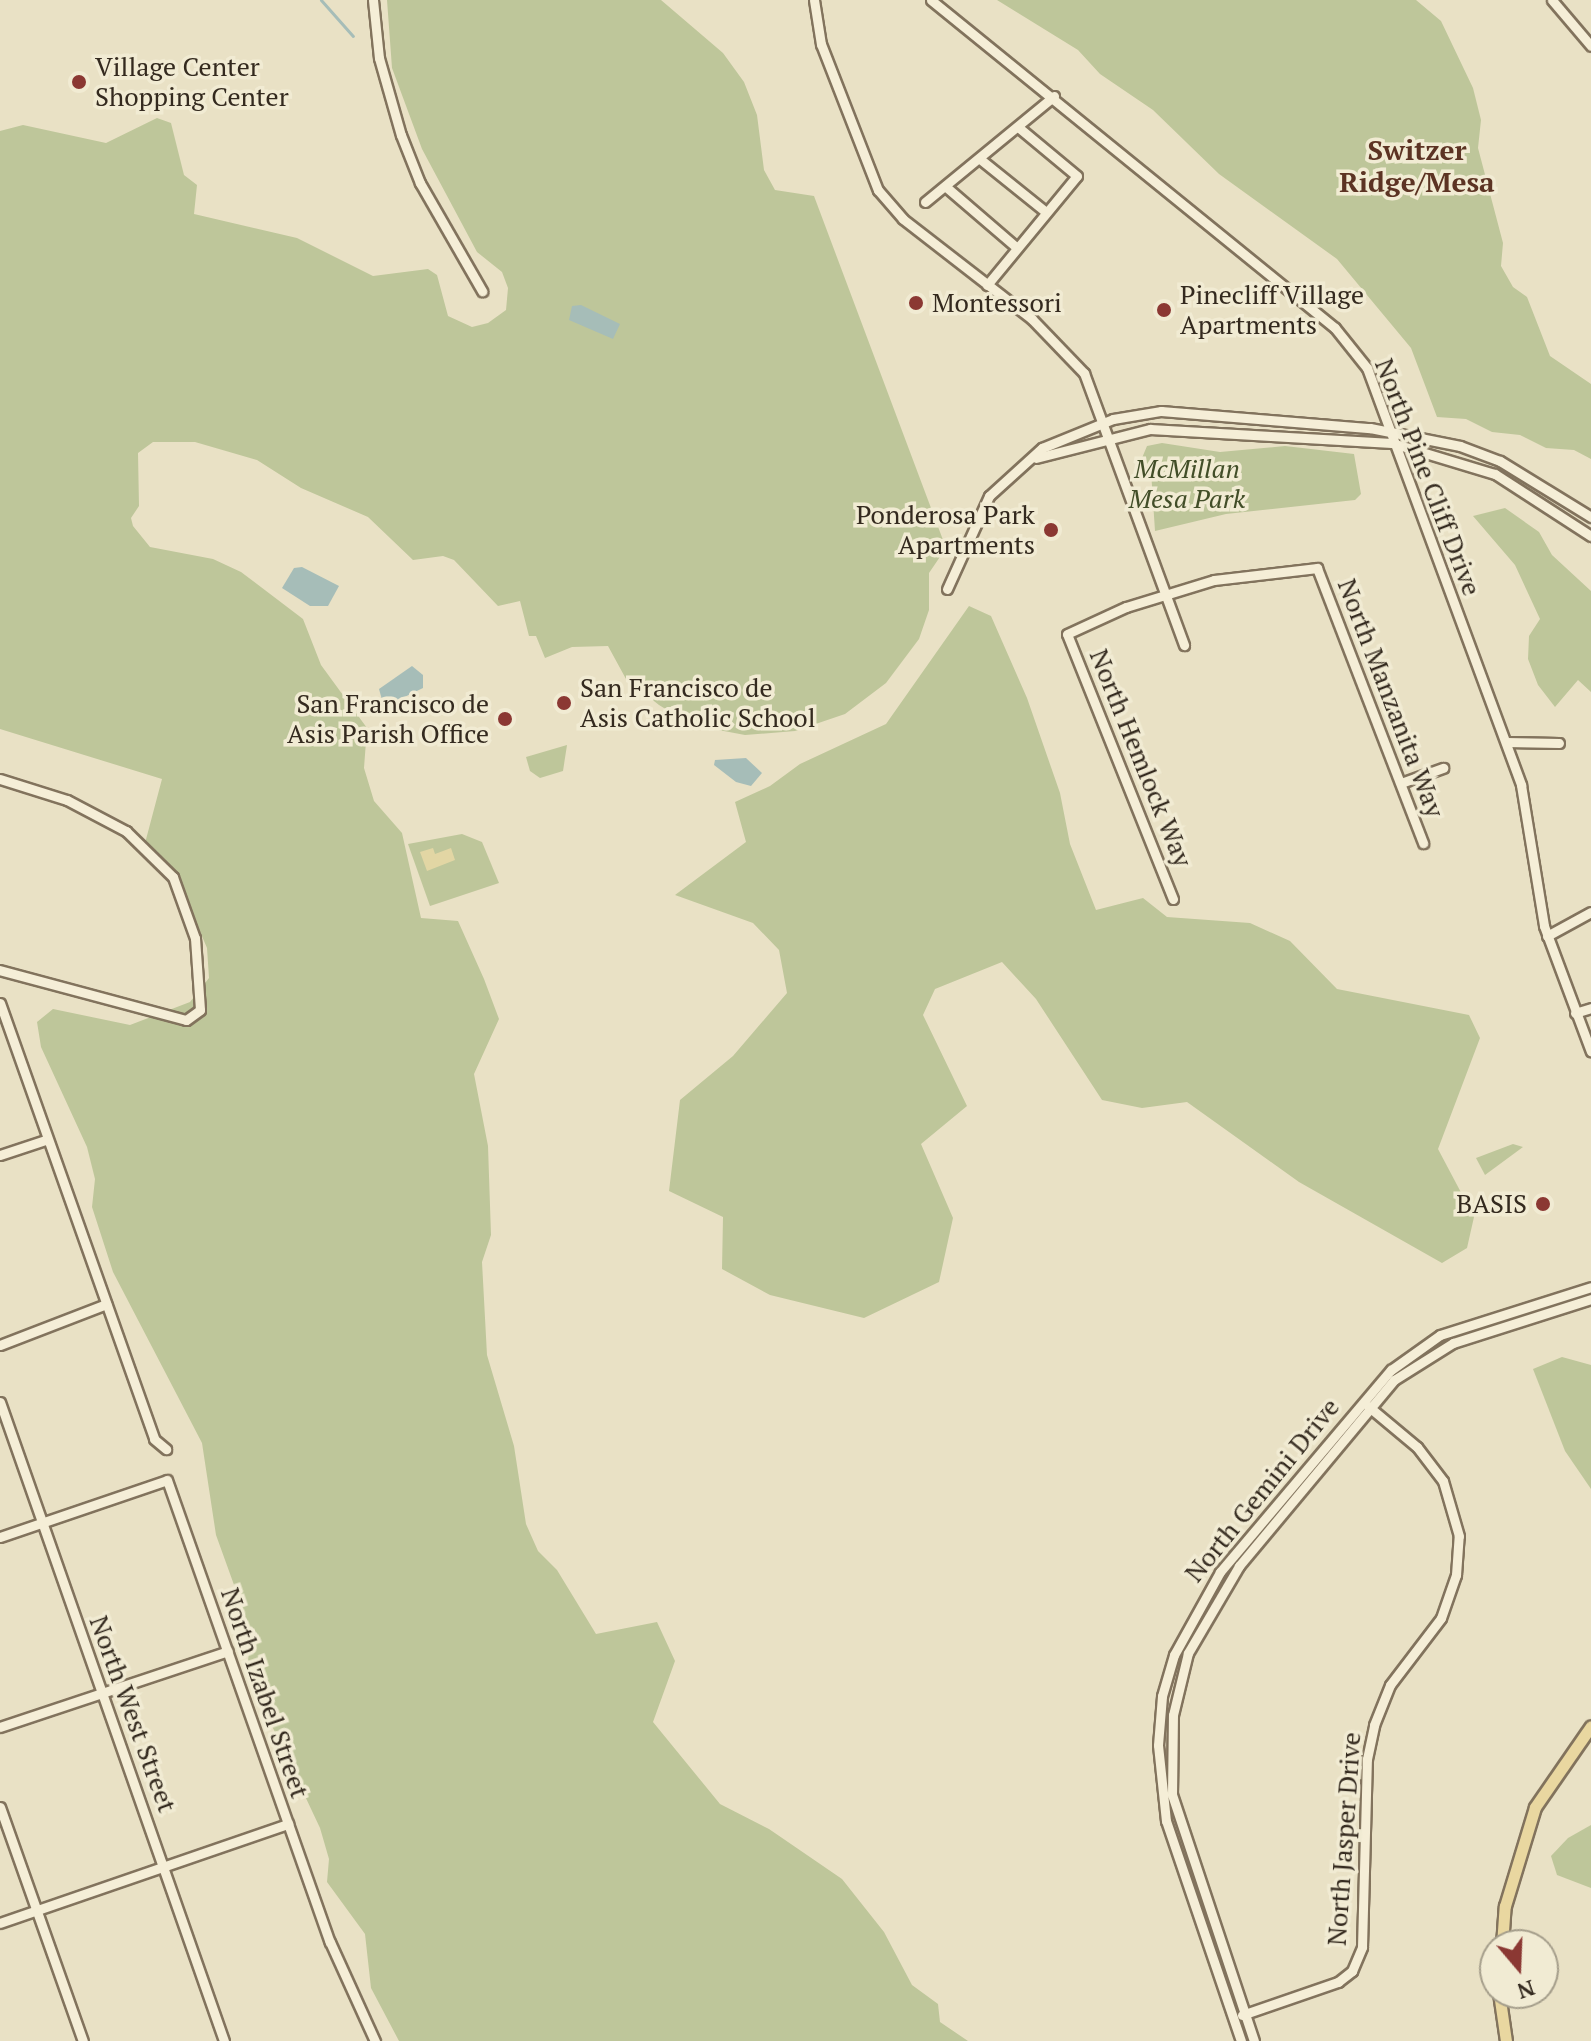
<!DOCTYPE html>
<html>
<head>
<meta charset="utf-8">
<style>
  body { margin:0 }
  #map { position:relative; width:1591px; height:2041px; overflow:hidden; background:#e9e1c5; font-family:"PT Serif",serif }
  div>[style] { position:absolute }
  .green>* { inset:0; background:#bec69a }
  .sand>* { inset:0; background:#e2d6a4 }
  .water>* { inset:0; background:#a6bdb8 }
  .stream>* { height:3px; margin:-1.5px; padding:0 1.5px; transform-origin:1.5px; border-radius:1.5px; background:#a6bdb8 }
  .roads { filter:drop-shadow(2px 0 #82735d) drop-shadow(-2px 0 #82735d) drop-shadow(0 2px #82735d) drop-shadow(0 -2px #82735d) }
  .minor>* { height:9px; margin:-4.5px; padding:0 4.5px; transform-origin:4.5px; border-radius:4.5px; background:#f5eed7 }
  .major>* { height:11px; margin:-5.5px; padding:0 5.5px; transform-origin:5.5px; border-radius:5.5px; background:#e9d7a0 }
  .dots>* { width:22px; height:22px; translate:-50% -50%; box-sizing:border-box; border:4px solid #f1ebd3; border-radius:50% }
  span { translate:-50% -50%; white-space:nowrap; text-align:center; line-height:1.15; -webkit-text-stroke:7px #f1ebd3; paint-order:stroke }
  .poi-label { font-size:26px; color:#342a1f }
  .left { translate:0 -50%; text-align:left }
  .right { translate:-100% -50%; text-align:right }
  .park-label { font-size:26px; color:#424e28; font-style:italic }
  .street-label { font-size:26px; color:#342a1f }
  .neighbourhood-label { font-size:28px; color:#5c3323; font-weight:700 }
  .north { position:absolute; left:1479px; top:1929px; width:80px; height:80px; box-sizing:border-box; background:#f1ebd3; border:2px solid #a59e8b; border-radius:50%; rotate:161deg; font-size:22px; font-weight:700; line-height:32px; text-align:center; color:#342a1f }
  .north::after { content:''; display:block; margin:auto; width:28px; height:36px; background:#8b3833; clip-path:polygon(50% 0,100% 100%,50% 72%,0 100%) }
</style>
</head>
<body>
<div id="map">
  <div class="green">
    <div style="clip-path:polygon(387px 0,661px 0,723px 53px,744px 82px,757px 115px,764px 170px,775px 190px,814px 196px,946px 548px,929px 573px,929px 610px,919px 639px,886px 683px,845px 714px,795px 731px,745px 735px,692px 725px,659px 705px,626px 679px,608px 646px,572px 647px,545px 658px,536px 636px,529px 636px,520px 601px,498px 606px,454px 560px,443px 556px,413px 560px,368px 517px,301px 488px,257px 460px,195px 442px,153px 442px,138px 453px,139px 506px,131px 518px,133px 526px,150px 547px,213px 559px,241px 572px,303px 619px,321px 665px,367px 728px,364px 768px,374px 801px,402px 833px,421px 918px,458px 921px,484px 979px,499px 1019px,474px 1074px,488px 1146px,491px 1235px,482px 1262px,487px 1355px,514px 1446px,526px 1524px,538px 1551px,557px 1570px,596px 1634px,657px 1622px,675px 1661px,653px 1722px,720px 1804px,769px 1829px,842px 1879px,884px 1932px,912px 1985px,938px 2004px,940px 2022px,968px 2041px,399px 2041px,371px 1988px,365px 1934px,327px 1882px,329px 1859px,320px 1828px,256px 1692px,248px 1661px,251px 1632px,216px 1535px,202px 1443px,113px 1272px,92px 1207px,95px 1179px,87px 1147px,41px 1047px,37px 1022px,53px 1009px,130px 1025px,190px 1002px,209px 978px,207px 948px,193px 915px,144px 847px,162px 779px,0 729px,0 131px,23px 125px,106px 143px,157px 118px,171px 123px,184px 175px,197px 185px,194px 214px,297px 238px,373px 276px,428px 269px,437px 275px,448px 316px,472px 327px,488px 323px,506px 310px,508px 288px,502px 272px,477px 252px,422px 149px,392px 68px)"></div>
    <div style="clip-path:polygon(997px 0,1416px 0,1441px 21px,1473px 88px,1481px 120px,1478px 148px,1503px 243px,1501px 266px,1513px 287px,1527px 297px,1550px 356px,1591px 384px,1591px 459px,1574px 450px,1546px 448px,1520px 435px,1492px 432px,1466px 419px,1437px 417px,1411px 348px,1337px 259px,1219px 174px,1153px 110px,1100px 74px,1078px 50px)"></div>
    <div style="clip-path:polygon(1162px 443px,1220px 452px,1285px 446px,1354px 454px,1361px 494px,1355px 500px,1226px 514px,1155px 531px,1151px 471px,1142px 458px,1147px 446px)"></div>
    <div style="clip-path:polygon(1505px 508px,1539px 532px,1552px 555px,1591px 591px,1591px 692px,1578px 680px,1555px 707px,1538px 685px,1528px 659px,1529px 636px,1540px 619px,1515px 565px,1473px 516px)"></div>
    <div style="clip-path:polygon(969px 606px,991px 616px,1027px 698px,1060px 793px,1070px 844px,1096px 910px,1143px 898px,1167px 917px,1250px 923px,1290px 941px,1337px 989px,1469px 1015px,1480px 1038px,1438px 1149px,1474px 1217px,1467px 1248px,1442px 1263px,1299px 1182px,1187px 1102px,1142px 1108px,1102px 1100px,1036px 999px,1002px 962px,935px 989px,923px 1015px,967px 1106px,921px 1144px,953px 1218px,939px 1282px,864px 1318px,770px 1295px,722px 1269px,723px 1217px,669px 1191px,680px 1100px,733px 1056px,787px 993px,779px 950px,753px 923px,675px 895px,746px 842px,735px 802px,770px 786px,800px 764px,886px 724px)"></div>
    <div style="clip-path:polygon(567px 745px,563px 771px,540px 778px,530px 771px,526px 757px)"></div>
    <div style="clip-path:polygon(462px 834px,482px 842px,499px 883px,430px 906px,408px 844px)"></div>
    <div style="clip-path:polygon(1513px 1144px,1523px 1147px,1485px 1175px,1476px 1158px)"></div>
    <div style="clip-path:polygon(1562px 1357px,1591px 1365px,1591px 1489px,1565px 1451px,1533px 1369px)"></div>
    <div style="clip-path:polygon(1591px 1825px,1591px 1888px,1557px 1875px,1551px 1856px,1568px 1838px)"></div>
  </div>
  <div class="sand">
    <div style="clip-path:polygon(433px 848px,435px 854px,451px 848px,455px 860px,427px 871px,420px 852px)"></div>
  </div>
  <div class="water">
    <div style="clip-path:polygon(581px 305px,620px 324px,613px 339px,569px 320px,572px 306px)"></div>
    <div style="clip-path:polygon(302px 567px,339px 586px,328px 606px,310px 606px,282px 588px,294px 568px)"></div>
    <div style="clip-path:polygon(412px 666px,423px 675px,423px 688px,384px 707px,379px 689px)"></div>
    <div style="clip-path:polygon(746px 758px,762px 773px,751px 786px,736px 782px,714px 765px,715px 760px)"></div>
  </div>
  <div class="stream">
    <div style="left:321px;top:0;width:48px;rotate:48.4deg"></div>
  </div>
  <div class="roads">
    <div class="minor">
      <div style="left:373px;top:0;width:58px;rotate:84.1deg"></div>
      <div style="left:379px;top:58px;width:80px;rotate:74.1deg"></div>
      <div style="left:401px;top:135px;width:52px;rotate:68.4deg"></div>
      <div style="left:420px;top:183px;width:125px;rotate:60.1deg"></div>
      <div style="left:814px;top:0;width:45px;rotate:81deg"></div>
      <div style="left:821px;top:44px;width:157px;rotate:68.7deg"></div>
      <div style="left:878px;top:190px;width:38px;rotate:49deg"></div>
      <div style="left:903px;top:219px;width:163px;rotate:37.8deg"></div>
      <div style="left:1032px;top:319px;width:75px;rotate:46.1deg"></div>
      <div style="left:1084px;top:373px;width:290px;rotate:69.8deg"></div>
      <div style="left:931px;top:0;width:520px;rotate:39.07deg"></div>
      <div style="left:1335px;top:328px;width:51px;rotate:51.3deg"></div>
      <div style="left:1367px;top:368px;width:445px;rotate:69.7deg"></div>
      <div style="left:1521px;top:785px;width:143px;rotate:80.7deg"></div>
      <div style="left:1544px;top:926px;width:134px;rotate:69.5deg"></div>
      <div style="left:1552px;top:0;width:60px;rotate:49.7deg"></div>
      <div style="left:980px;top:159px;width:85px;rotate:38.8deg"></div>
      <div style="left:945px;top:186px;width:95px;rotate:40.7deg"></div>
      <div style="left:925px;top:202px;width:167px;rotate:-39.4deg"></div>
      <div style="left:987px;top:285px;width:141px;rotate:-50.5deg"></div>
      <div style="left:1077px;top:176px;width:77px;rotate:-140.3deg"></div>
      <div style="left:1036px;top:458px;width:118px;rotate:-14.3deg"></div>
      <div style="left:1150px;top:429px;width:242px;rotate:3.3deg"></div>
      <div style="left:1392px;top:443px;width:108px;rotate:16.8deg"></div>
      <div style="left:1495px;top:474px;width:114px;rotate:32.9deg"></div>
      <div style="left:947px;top:589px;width:102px;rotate:-65.7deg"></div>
      <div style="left:989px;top:496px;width:72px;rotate:-42.2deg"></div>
      <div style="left:1042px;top:448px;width:77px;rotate:-22.2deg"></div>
      <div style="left:1113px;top:419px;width:49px;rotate:-9.5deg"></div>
      <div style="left:1161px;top:411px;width:210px;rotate:4.7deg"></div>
      <div style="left:1370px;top:428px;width:92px;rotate:11.3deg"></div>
      <div style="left:1460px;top:446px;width:43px;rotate:20.6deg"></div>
      <div style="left:1500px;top:461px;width:107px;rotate:31.6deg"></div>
      <div style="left:1506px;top:742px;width:53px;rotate:1.1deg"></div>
      <div style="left:0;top:779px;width:70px;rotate:17.4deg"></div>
      <div style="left:67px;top:800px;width:67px;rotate:27.7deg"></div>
      <div style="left:126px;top:831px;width:66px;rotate:44.4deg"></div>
      <div style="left:173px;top:877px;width:65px;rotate:70.2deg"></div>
      <div style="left:195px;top:938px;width:72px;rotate:86deg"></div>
      <div style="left:200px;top:1010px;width:17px;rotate:144deg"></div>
      <div style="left:186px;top:1020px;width:193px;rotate:-165deg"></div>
      <div style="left:1401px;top:783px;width:45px;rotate:-19.7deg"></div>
      <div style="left:1173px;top:899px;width:285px;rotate:-111.8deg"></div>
      <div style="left:1067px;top:634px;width:65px;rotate:-24.6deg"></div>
      <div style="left:1126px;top:607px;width:92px;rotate:-17.1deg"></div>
      <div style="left:1214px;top:580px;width:104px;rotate:-6.6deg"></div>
      <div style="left:1317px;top:568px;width:295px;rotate:68.9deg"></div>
      <div style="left:1547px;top:936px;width:50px;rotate:-28.6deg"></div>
      <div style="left:0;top:1003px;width:462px;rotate:70.5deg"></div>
      <div style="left:154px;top:1439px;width:16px;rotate:40deg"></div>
      <div style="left:1575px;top:1013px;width:17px;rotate:-17deg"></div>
      <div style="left:0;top:1155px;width:47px;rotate:-18.4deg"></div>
      <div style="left:0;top:1345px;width:114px;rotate:-21.1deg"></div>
      <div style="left:0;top:1402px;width:677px;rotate:70.68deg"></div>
      <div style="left:0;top:1537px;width:176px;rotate:-18.8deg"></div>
      <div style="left:167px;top:1480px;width:490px;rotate:70.6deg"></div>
      <div style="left:330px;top:1942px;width:109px;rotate:65.6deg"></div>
      <div style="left:0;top:1727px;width:240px;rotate:-18.4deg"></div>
      <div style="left:0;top:1807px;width:248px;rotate:70.5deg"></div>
      <div style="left:0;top:1923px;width:305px;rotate:-19deg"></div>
      <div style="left:1242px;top:2015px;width:102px;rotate:-19deg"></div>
      <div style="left:1338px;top:1982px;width:18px;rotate:-38deg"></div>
      <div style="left:1352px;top:1971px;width:26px;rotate:-67deg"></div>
      <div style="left:1362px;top:1947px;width:188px;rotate:-88.5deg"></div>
      <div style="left:1367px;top:1759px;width:35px;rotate:-78deg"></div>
      <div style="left:1374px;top:1725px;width:43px;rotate:-68.2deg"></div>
      <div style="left:1390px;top:1685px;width:84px;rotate:-52.7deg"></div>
      <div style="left:1441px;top:1618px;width:46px;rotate:-70.8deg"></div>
      <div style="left:1456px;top:1575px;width:39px;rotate:-86deg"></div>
      <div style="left:1459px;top:1536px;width:57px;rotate:-106.2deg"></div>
      <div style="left:1443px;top:1481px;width:43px;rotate:-127.4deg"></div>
      <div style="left:1417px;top:1447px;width:64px;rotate:-140.1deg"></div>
      <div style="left:1241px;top:2041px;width:232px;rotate:-108.8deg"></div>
      <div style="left:1166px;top:1821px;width:76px;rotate:-96deg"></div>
      <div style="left:1158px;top:1745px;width:49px;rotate:-85.3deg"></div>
      <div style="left:1162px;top:1696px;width:43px;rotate:-73.7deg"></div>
      <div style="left:1174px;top:1655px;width:95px;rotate:-61deg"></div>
      <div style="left:1220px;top:1572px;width:265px;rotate:-49.8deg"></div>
      <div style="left:1391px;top:1370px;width:60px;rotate:-35.5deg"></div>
      <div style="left:1440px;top:1335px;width:158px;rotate:-17.6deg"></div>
      <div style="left:1254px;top:2041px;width:259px;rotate:-108.4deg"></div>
      <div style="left:1172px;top:1795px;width:80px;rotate:-89.3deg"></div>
      <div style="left:1173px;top:1715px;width:64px;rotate:-76.4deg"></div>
      <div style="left:1188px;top:1653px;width:101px;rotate:-59.6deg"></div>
      <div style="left:1239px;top:1566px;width:242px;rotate:-50.2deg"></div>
      <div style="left:1394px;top:1380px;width:70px;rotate:-32.1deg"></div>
      <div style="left:1453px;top:1343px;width:145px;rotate:-17.7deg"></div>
    </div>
    <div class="major">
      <div style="left:1502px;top:1945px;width:39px;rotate:-86deg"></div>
      <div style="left:1505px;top:1906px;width:103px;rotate:-73.1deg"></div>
      <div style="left:1535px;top:1807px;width:98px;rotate:-55.3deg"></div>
      <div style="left:1499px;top:1993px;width:49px;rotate:81.7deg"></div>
    </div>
  </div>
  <div class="dots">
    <div style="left:79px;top:82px;background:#8b3833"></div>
    <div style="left:916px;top:303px;background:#8b3833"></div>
    <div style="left:1164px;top:310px;background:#8b3833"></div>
    <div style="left:1051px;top:530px;background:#8b3833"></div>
    <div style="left:564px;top:703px;background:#8b3833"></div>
    <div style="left:505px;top:719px;background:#8b3833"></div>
    <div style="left:1543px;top:1204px;background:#8b3833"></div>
  </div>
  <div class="poi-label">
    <span class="left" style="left:95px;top:82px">Village Center<br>Shopping Center</span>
    <span class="left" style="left:1180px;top:310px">Pinecliff Village<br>Apartments</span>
    <span class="left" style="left:932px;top:303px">Montessori</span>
    <span class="right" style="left:1035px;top:530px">Ponderosa Park<br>Apartments</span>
    <span class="left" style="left:580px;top:703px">San Francisco de<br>Asis Catholic School</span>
    <span class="right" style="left:489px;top:719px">San Francisco de<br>Asis Parish Office</span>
    <span class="right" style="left:1527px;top:1204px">BASIS</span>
  </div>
  <div class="park-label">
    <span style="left:1187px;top:484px">McMillan<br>Mesa Park</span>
  </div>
  <div class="street-label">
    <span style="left:1428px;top:477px;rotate:69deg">North Pine Cliff Drive</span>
    <span style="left:1391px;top:698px;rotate:69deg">North Manzanita Way</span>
    <span style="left:1141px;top:758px;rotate:68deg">North Hemlock Way</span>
    <span style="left:1262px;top:1490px;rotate:-51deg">North Gemini Drive</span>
    <span style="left:265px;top:1693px;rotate:71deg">North Izabel Street</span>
    <span style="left:133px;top:1714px;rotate:70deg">North West Street</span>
    <span style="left:1344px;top:1839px;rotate:-86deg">North Jasper Drive</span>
  </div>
  <div class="neighbourhood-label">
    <span style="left:1417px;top:166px">Switzer<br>Ridge/Mesa</span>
  </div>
  <div class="north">N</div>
</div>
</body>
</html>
